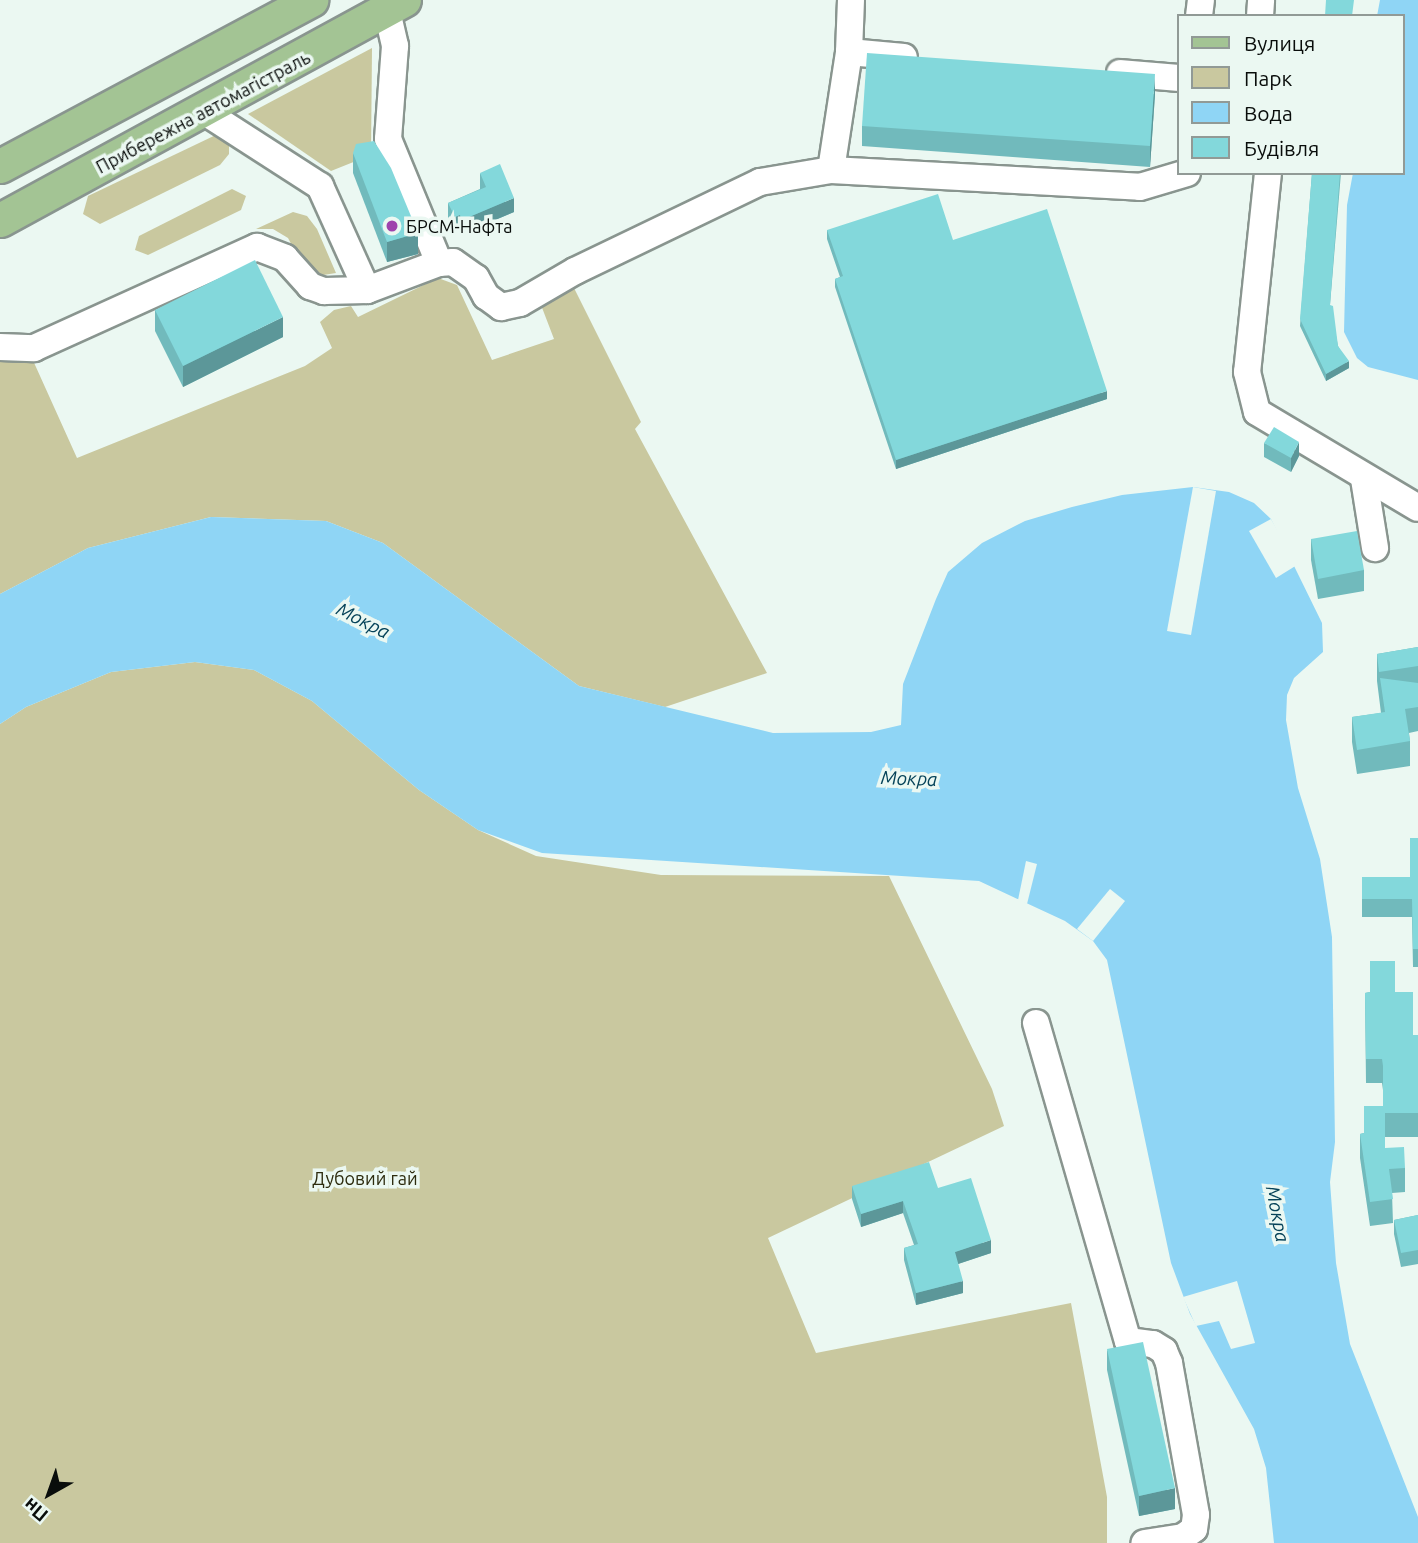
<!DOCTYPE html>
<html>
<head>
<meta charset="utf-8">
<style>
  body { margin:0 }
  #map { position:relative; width:1418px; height:1543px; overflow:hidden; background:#ebf8f2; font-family:Ubuntu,sans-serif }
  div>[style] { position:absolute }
  .green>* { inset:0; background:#c9c89f }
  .water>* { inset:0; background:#8fd5f5 }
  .pier>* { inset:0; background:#ebf8f2 }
  .roads { filter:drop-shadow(2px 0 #89958f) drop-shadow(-2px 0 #89958f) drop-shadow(0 2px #89958f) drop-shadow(0 -2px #89958f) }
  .minor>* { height:26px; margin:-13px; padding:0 13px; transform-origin:13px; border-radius:13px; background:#fff }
  .major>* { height:33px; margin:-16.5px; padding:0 16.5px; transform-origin:16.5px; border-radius:16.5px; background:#a3c494 }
  .wall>* { inset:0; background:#71babc }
  .shaded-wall>* { inset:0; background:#5c9799 }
  .building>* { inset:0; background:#83d8db }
  .dots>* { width:19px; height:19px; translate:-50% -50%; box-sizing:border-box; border:4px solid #ebf8f2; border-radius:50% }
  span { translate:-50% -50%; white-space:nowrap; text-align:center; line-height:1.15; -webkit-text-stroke:7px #ebf8f2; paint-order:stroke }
  .street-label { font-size:18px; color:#090d0b }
  .poi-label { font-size:18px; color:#090d0b }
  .left { translate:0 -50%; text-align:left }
  .park-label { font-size:18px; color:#2d2c0f }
  .water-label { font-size:19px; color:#064359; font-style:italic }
  .legend { position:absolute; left:1177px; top:14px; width:228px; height:161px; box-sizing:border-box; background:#ebf8f2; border:2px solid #919a96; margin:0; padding:9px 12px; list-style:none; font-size:21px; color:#090d0b }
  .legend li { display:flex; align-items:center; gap:14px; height:35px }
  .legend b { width:35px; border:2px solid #919a96 }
  .north { position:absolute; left:14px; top:1459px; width:70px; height:70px; -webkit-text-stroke:5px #ebf8f2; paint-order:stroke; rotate:220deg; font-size:19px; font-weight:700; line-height:28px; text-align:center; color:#090d0b }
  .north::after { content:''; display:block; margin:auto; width:24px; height:32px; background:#090d0b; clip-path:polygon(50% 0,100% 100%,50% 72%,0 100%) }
</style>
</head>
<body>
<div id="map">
  <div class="green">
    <div style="clip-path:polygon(372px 48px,371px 155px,331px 171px,248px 114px)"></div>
    <div style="clip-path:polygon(220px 133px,229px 139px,229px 154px,220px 165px,100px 224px,83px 214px,88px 196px)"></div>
    <div style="clip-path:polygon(232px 189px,246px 196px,241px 210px,148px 255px,135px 250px,139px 236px)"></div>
    <div style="clip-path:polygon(293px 212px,307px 216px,317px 229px,336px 273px,317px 276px,298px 257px,288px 238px,273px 229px,256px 229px)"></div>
    <div style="clip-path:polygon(438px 278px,457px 285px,492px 360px,554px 339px,541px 305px,574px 288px,641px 422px,635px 429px,767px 673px,665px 707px,579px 686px,383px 543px,326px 521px,211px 517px,88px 548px,0 594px,0 355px,31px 356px,77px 458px,305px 366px,332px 348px,320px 322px,334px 310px,351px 306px,358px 317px)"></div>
    <div style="clip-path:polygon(195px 662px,254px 670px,312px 701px,419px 790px,478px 830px,536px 856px,661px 875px,889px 876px,992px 1089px,1004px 1126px,768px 1238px,816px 1353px,1071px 1303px,1107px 1497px,1107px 1543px,0 1543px,0 724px,26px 707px,111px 672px)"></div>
  </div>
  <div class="water">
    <div style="clip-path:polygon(1380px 0,1418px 0,1418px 380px,1368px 367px,1357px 358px,1344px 332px,1347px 205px,1353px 173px,1402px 173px,1402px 16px,1377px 16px)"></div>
    <div style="clip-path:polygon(1193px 487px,1229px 492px,1254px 503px,1271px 519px,1322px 623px,1323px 652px,1294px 678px,1287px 695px,1286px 720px,1298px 788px,1320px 859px,1332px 937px,1335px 1142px,1330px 1182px,1336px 1263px,1350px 1344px,1418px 1517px,1418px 1543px,1274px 1543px,1266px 1468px,1254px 1429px,1190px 1314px,1171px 1263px,1107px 960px,1093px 941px,1065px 921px,979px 881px,542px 853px,478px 830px,419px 790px,312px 701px,254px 670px,195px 662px,111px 672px,26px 707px,0 724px,0 594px,88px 548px,211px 517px,326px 521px,383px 543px,579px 686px,773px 733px,871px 732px,901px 725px,903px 684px,936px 599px,948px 572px,982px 543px,1025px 521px,1072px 507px,1122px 495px)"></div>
  </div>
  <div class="pier">
    <div style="clip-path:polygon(1193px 487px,1216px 491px,1191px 635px,1167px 631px)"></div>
    <div style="clip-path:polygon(1271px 519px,1297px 565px,1276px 578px,1249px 531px)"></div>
    <div style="clip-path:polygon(1026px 861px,1037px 864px,1027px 904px,1018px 900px)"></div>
    <div style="clip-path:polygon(1110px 889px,1125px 901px,1093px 941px,1077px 929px)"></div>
    <div style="clip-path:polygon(1237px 1281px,1255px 1343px,1231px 1349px,1219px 1321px,1196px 1326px,1183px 1297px)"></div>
  </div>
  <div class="roads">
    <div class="minor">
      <div style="left:387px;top:11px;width:36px;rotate:77deg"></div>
      <div style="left:395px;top:46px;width:93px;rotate:94.3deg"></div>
      <div style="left:388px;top:139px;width:134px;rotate:67.6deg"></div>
      <div style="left:1199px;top:16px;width:16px;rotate:-83deg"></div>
      <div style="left:1260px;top:16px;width:16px;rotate:-86deg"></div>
      <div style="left:849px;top:52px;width:55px;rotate:5.2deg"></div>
      <div style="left:1120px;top:73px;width:58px;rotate:4.9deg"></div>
      <div style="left:205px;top:112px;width:137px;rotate:32.8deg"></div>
      <div style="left:320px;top:186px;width:114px;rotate:65.7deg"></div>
      <div style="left:831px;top:170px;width:119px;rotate:-81.3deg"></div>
      <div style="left:849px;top:52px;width:52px;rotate:-87.8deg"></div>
      <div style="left:1268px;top:173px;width:200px;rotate:96deg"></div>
      <div style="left:1247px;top:372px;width:41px;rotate:76deg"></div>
      <div style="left:1257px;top:412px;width:187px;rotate:30.8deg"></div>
      <div style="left:0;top:347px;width:34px;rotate:2deg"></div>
      <div style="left:34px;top:348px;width:245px;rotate:-24.4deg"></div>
      <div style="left:257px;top:247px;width:30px;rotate:21deg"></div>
      <div style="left:285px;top:258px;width:38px;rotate:48deg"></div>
      <div style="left:310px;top:286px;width:15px;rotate:20deg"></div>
      <div style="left:324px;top:291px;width:43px;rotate:-1.3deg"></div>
      <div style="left:367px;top:290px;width:77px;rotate:-20.6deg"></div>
      <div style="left:439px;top:263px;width:14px;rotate:-4deg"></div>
      <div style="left:453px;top:262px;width:28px;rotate:35deg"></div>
      <div style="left:476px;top:278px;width:21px;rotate:61deg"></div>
      <div style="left:486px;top:296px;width:19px;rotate:36deg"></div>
      <div style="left:501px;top:307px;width:19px;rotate:-12deg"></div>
      <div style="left:520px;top:303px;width:64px;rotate:-30.2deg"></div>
      <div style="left:575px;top:271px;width:205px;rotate:-25.7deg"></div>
      <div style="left:760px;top:182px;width:72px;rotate:-9.6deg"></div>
      <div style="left:831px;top:170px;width:309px;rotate:3.1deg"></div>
      <div style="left:1140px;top:187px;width:49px;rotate:-16.6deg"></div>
      <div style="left:1364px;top:479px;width:70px;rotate:80.9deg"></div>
      <div style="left:1036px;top:1023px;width:331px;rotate:73.9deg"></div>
      <div style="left:1128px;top:1341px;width:25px;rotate:7deg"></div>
      <div style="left:1153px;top:1344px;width:13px;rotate:32deg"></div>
      <div style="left:1164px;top:1351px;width:13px;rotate:67deg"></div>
      <div style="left:1169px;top:1363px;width:154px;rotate:79.9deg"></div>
      <div style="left:1196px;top:1515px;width:14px;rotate:98deg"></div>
      <div style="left:1194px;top:1529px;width:14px;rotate:144deg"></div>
      <div style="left:1183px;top:1537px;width:39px;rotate:171deg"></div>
    </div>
    <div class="major">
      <div style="left:0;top:166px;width:353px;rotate:-28.1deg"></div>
      <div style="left:0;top:220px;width:460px;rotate:-28.6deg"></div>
    </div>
  </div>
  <div class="wall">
    <div style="clip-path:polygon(1155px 94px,1150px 167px,862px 146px,862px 126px)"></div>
    <div style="clip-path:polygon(353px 153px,418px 254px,387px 262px,353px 173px)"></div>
    <div style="clip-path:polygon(480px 173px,514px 212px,462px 234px,460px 229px,455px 231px,448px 217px,448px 203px,480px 189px)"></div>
    <div style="clip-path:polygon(1312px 173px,1341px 173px,1330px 305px,1338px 346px,1349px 368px,1326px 381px,1300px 326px)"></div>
    <div style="clip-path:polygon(827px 230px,953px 240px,1107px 399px,896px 469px,835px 287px,835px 279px,840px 277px,827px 239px)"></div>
    <div style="clip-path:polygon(155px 310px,283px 337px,183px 387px,155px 331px)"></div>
    <div style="clip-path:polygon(1264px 443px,1299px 456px,1291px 472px,1264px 457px)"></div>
    <div style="clip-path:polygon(1311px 539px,1364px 570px,1364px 591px,1318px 599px,1311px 560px)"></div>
    <div style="clip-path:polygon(1418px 647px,1418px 731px,1409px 733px,1410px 741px,1410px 766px,1357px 774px,1352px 742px,1352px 717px,1381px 713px,1377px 681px,1377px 654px)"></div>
    <div style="clip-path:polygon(1418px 838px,1418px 967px,1413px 967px,1412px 917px,1362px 917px,1362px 877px,1410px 877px)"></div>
    <div style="clip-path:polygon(1370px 992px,1395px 992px,1413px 1035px,1418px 1035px,1418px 1137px,1385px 1137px,1385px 1148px,1405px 1168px,1405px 1192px,1392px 1193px,1393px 1223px,1370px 1226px,1360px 1158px,1360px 1134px,1364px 1133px,1383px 1106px,1383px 1090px,1382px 1083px,1366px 1083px,1365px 993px)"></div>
    <div style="clip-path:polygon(852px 1186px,938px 1188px,991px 1253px,958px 1264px,963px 1293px,916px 1305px,904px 1260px,904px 1248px,914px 1245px,903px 1213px,861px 1227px,852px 1199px)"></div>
    <div style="clip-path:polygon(1418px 1215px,1418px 1264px,1401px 1267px,1394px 1234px,1394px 1220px)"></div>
    <div style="clip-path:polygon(1107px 1349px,1175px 1509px,1139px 1516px,1107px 1370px)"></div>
  </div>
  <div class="shaded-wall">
    <div style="clip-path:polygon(1155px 74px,1155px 94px,1150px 167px,1150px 146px)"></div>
    <div style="clip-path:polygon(514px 198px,514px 212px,462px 234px,462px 220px)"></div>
    <div style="clip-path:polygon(460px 215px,460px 229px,455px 231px,455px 217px)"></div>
    <div style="clip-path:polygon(418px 233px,418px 254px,387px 262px,387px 242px)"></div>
    <div style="clip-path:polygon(283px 317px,283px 337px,183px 387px,183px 366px)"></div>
    <div style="clip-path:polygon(1349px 361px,1349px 368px,1326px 381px,1326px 374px)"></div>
    <div style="clip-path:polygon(1107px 391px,1107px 399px,896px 469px,896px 460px)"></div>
    <div style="clip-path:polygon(1299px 442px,1299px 456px,1291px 472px,1291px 458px)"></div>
    <div style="clip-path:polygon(903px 1201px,903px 1213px,861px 1227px,861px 1214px)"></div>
    <div style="clip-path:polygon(991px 1240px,991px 1253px,955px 1265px,955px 1252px)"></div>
    <div style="clip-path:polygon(963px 1281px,963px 1293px,916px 1305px,916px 1293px)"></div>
    <div style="clip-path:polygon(1175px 1488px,1175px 1509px,1139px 1516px,1139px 1496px)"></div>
  </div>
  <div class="building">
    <div style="clip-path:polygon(1326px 0,1354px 0,1352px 16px,1325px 16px)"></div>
    <div style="clip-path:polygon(867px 53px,1155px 74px,1150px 146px,862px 126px)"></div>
    <div style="clip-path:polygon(374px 141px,391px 168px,418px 233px,387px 242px,353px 153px,356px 144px)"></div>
    <div style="clip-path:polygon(500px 164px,514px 198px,462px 220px,460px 215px,455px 217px,448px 203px,486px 187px,480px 173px)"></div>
    <div style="clip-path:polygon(1312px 173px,1340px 173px,1330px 305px,1333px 306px,1338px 346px,1349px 361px,1326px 374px,1300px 319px)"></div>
    <div style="clip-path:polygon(938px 194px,953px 240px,1047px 209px,1107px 391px,896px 460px,835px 279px,843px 276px,827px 230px)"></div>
    <div style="clip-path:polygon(255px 260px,283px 317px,183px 366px,155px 310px)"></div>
    <div style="clip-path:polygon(1274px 427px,1299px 442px,1291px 458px,1264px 443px)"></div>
    <div style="clip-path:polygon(1357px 531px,1364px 570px,1318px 579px,1311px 539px)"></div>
    <div style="clip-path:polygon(1418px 647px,1418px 666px,1379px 672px,1377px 654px)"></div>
    <div style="clip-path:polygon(1380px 678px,1418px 683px,1418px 707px,1405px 709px,1410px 741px,1357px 750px,1352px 717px,1385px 712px)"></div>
    <div style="clip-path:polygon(1410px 838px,1418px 838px,1418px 949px,1413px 949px,1412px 899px,1362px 899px,1362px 877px,1410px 877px)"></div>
    <div style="clip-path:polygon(1370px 961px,1395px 961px,1395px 992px,1413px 992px,1413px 1035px,1418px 1035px,1418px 1113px,1385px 1113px,1385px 1148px,1404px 1147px,1405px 1168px,1389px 1169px,1393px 1199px,1370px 1202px,1360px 1134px,1364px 1133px,1364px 1106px,1383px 1106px,1383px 1066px,1382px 1059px,1366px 1059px,1365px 993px,1370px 992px)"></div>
    <div style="clip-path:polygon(929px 1162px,938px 1188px,971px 1178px,991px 1240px,955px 1252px,963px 1281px,916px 1293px,904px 1248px,918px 1244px,903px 1201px,861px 1214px,852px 1186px)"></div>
    <div style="clip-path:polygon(1418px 1215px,1418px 1250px,1401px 1253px,1394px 1220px)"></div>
    <div style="clip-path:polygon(1143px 1342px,1175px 1488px,1139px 1496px,1107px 1349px)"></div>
  </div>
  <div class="dots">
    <div style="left:392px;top:226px;background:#9e43ad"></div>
  </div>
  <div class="street-label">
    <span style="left:203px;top:112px;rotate:-28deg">Прибережна автомагістраль</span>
  </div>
  <div class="poi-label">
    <span class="left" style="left:406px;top:226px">БРСМ-Нафта</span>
  </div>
  <div class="park-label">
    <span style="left:365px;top:1178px">Дубовий гай</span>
  </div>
  <div class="water-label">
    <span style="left:363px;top:621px;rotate:27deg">Мокра</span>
    <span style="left:909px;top:779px;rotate:2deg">Мокра</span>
    <span style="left:1277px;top:1214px;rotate:79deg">Мокра</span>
  </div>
  <ul class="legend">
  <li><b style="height:9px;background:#a3c494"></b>Вулиця</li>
  <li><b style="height:19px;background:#c9c89f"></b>Парк</li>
  <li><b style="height:19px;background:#8fd5f5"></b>Вода</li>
  <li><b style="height:19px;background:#83d8db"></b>Будівля</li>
  </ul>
  <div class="north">Пн</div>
</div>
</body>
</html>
